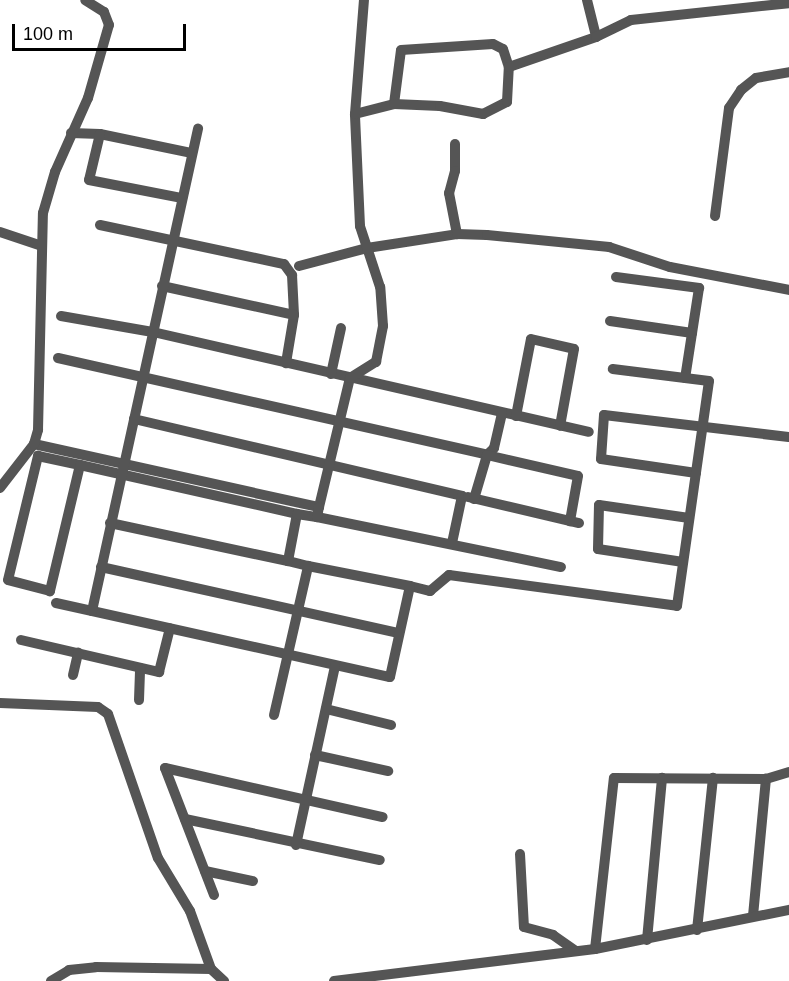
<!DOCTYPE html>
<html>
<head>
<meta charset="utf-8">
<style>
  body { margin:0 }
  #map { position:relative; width:789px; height:981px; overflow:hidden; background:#fff; font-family:Helvetica,sans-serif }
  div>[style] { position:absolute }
  .street>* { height:10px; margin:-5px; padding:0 5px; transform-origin:5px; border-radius:5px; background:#555 }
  span { translate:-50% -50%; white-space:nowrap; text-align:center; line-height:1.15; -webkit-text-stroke:6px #fff; paint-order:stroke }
  .scale { position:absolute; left:12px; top:24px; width:174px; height:27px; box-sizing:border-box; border:3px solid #000; border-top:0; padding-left:8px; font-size:18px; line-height:21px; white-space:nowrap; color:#000; -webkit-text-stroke:4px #fff; paint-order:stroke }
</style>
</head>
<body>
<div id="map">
  <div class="street">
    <div style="left:587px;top:0;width:38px;rotate:76deg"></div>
    <div style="left:394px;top:104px;width:54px;rotate:-82.6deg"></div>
    <div style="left:401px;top:50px;width:92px;rotate:-3.7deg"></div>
    <div style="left:493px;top:44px;width:11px;rotate:27deg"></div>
    <div style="left:503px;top:49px;width:19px;rotate:72deg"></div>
    <div style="left:355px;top:114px;width:40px;rotate:-14.4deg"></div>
    <div style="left:394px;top:104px;width:46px;rotate:2.5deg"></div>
    <div style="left:440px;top:106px;width:44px;rotate:10.5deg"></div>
    <div style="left:483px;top:114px;width:27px;rotate:-27deg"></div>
    <div style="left:507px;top:102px;width:35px;rotate:-87deg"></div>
    <div style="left:509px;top:67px;width:92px;rotate:-19deg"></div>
    <div style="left:596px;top:37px;width:39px;rotate:-26deg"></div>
    <div style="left:631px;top:20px;width:159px;rotate:-6.1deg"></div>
    <div style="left:71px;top:133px;width:29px;rotate:2deg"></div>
    <div style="left:100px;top:134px;width:94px;rotate:11.7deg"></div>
    <div style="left:100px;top:134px;width:47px;rotate:103.4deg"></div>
    <div style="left:89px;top:180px;width:95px;rotate:11deg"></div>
    <div style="left:455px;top:144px;width:27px;rotate:90deg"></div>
    <div style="left:455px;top:171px;width:23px;rotate:105deg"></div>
    <div style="left:449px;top:193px;width:42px;rotate:79deg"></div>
    <div style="left:715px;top:216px;width:109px;rotate:-82.6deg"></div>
    <div style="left:729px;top:108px;width:22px;rotate:-56deg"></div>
    <div style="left:741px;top:90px;width:19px;rotate:-39deg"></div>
    <div style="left:756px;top:78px;width:34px;rotate:-10deg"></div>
    <div style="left:100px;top:225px;width:188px;rotate:12deg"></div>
    <div style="left:284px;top:264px;width:14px;rotate:54deg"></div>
    <div style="left:292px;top:275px;width:40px;rotate:87.1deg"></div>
    <div style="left:294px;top:315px;width:49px;rotate:99.5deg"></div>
    <div style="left:0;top:232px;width:41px;rotate:18.4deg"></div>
    <div style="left:299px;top:266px;width:70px;rotate:-14.8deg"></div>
    <div style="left:367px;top:248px;width:91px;rotate:-8.8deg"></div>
    <div style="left:457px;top:234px;width:30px;rotate:2deg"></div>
    <div style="left:487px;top:235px;width:123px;rotate:5.6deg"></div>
    <div style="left:609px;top:247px;width:64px;rotate:18.2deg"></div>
    <div style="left:670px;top:267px;width:121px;rotate:10.9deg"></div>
    <div style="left:616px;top:277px;width:84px;rotate:7.5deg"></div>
    <div style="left:699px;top:288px;width:91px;rotate:98.8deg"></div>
    <div style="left:162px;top:286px;width:135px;rotate:12.4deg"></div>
    <div style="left:61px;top:316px;width:93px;rotate:9.9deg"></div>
    <div style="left:153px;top:332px;width:447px;rotate:12.9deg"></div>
    <div style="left:610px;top:321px;width:83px;rotate:8.3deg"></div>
    <div style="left:58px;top:358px;width:440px;rotate:12.7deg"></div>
    <div style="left:487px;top:455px;width:10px;rotate:-45deg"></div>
    <div style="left:494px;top:448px;width:36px;rotate:-77deg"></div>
    <div style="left:331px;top:374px;width:47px;rotate:-77.7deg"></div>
    <div style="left:516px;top:416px;width:78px;rotate:-79deg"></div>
    <div style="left:531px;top:339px;width:44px;rotate:13.1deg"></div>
    <div style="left:574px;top:349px;width:78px;rotate:100.3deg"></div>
    <div style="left:134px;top:419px;width:337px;rotate:13.2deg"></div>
    <div style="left:462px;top:496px;width:48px;rotate:102deg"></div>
    <div style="left:34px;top:444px;width:292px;rotate:12.5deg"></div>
    <div style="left:319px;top:507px;width:133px;rotate:-76.5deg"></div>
    <div style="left:350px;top:378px;width:31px;rotate:-32deg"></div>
    <div style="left:376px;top:362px;width:37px;rotate:-79deg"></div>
    <div style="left:383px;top:326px;width:39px;rotate:-94deg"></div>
    <div style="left:380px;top:287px;width:64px;rotate:-108.2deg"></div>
    <div style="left:360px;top:226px;width:112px;rotate:-92.6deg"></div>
    <div style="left:355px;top:114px;width:114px;rotate:-85.5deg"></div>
    <div style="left:80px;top:465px;width:130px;rotate:103.4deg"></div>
    <div style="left:50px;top:591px;width:43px;rotate:-165.3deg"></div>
    <div style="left:8px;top:580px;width:128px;rotate:-76.4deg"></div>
    <div style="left:38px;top:456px;width:43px;rotate:12.1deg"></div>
    <div style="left:80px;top:465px;width:222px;rotate:12.7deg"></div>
    <div style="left:696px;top:473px;width:96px;rotate:-171.6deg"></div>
    <div style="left:601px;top:459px;width:44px;rotate:-86.1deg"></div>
    <div style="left:604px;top:415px;width:186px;rotate:6.8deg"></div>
    <div style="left:0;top:488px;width:56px;rotate:-52.3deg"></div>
    <div style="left:34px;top:444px;width:15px;rotate:-74deg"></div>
    <div style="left:38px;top:430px;width:217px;rotate:-88.7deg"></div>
    <div style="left:43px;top:213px;width:43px;rotate:-73.7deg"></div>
    <div style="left:55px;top:172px;width:81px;rotate:-66deg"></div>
    <div style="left:88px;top:98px;width:76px;rotate:-74deg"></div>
    <div style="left:109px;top:25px;width:14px;rotate:-111deg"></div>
    <div style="left:104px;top:12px;width:22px;rotate:-148deg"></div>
    <div style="left:468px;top:497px;width:114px;rotate:13.2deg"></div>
    <div style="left:474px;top:499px;width:46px;rotate:-73.5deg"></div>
    <div style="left:487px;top:455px;width:93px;rotate:13deg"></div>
    <div style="left:578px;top:476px;width:46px;rotate:100.1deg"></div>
    <div style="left:317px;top:517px;width:249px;rotate:11.6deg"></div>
    <div style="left:110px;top:523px;width:182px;rotate:12.1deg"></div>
    <div style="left:683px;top:562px;width:86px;rotate:-171.3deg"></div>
    <div style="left:598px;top:549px;width:44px;rotate:-88.7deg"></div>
    <div style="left:599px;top:505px;width:91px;rotate:8.2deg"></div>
    <div style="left:101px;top:567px;width:305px;rotate:12.5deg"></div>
    <div style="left:410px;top:586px;width:21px;rotate:14deg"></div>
    <div style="left:430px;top:591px;width:25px;rotate:-40deg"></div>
    <div style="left:449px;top:575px;width:230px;rotate:7.7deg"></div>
    <div style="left:677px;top:606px;width:227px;rotate:-81.9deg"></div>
    <div style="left:709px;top:381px;width:97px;rotate:-172.9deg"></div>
    <div style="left:56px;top:603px;width:342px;rotate:12.5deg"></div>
    <div style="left:390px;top:677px;width:93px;rotate:-77.6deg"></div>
    <div style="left:410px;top:586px;width:104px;rotate:-168.9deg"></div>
    <div style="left:92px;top:611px;width:494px;rotate:-77.6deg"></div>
    <div style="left:21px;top:640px;width:142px;rotate:13.1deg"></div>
    <div style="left:159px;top:672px;width:45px;rotate:-76deg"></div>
    <div style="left:73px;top:675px;width:23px;rotate:-77deg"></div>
    <div style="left:139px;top:700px;width:32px;rotate:-88deg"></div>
    <div style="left:0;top:703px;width:98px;rotate:2.3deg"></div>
    <div style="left:98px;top:707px;width:12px;rotate:35deg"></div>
    <div style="left:108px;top:714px;width:152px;rotate:70.9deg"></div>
    <div style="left:158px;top:858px;width:62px;rotate:58.9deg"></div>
    <div style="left:190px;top:911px;width:62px;rotate:70.1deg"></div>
    <div style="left:211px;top:969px;width:18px;rotate:43deg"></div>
    <div style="left:326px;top:709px;width:67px;rotate:13.8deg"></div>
    <div style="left:274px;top:715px;width:153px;rotate:-77.1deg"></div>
    <div style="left:308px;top:566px;width:21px;rotate:-166deg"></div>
    <div style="left:288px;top:561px;width:48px;rotate:-79.2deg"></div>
    <div style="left:297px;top:514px;width:20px;rotate:9deg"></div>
    <div style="left:317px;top:517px;width:10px;rotate:-79deg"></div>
    <div style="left:315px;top:755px;width:75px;rotate:12.4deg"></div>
    <div style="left:185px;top:819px;width:199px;rotate:11.9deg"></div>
    <div style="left:296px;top:845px;width:183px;rotate:-77.7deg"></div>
    <div style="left:520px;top:854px;width:73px;rotate:86.9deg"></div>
    <div style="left:524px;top:927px;width:30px;rotate:15deg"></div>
    <div style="left:553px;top:935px;width:28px;rotate:35deg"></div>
    <div style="left:205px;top:871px;width:49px;rotate:11.8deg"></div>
    <div style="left:214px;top:895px;width:136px;rotate:-111.1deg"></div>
    <div style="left:165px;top:768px;width:223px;rotate:12.7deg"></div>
    <div style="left:753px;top:916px;width:138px;rotate:-84.6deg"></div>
    <div style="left:697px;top:930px;width:153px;rotate:-84deg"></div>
    <div style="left:647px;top:940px;width:163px;rotate:-84.7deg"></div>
    <div style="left:595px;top:949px;width:172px;rotate:-83.7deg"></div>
    <div style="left:614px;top:778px;width:152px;rotate:0.4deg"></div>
    <div style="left:766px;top:779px;width:24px;rotate:-17deg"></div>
    <div style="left:51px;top:981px;width:21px;rotate:-31deg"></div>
    <div style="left:69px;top:970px;width:27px;rotate:-6deg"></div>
    <div style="left:96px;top:967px;width:115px;rotate:1deg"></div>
    <div style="left:334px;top:981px;width:263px;rotate:-7deg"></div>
    <div style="left:595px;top:949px;width:198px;rotate:-11.4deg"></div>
  </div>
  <div class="scale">100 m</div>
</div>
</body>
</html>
